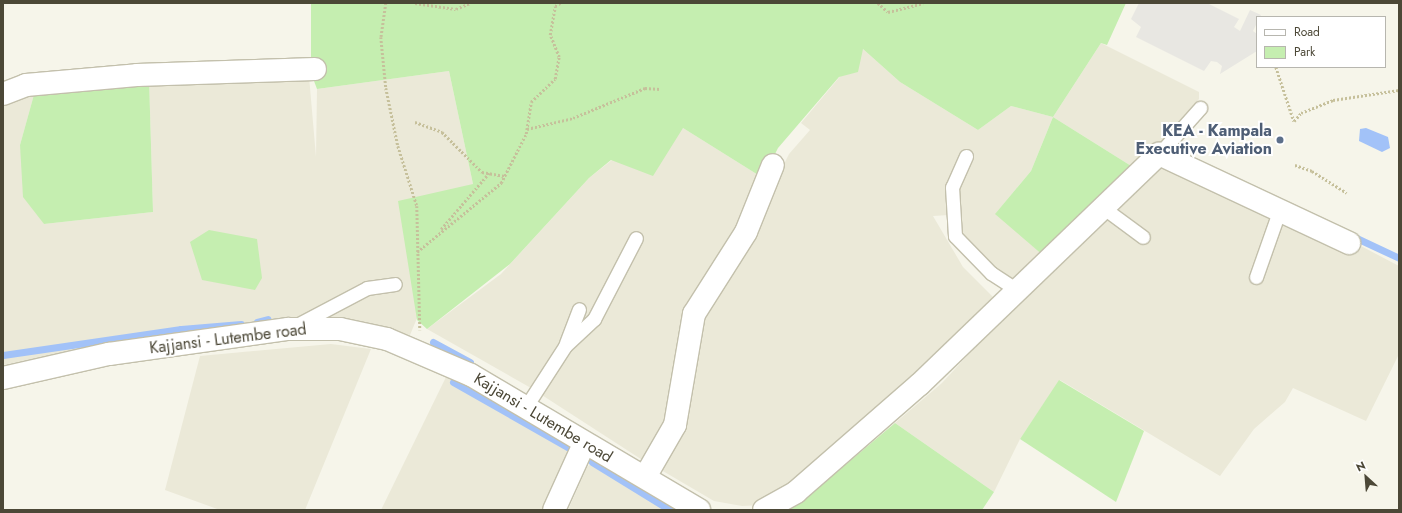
<!DOCTYPE html>
<html>
<head>
<meta charset="utf-8">
<style>
  body { margin:0 }
  #map { position:relative; width:1402px; height:513px; overflow:hidden; background:#f6f5ea; font-family:Jost,sans-serif }
  div>[style] { position:absolute }
  .residential>* { inset:0; background:#ebe9d8 }
  .green>* { inset:0; background:#c5eeb0 }
  .parking>* { inset:0; background:#e8e7e2 }
  .water>* { inset:0; background:#a2c2f8 }
  .stream>* { height:7px; margin:-3.5px; padding:0 3.5px; transform-origin:3.5px; border-radius:3.5px; background:#a2c2f8 }
  .path>* { height:2.5px; margin-top:-1.25px; transform-origin:0; background:repeating-linear-gradient(90deg,#c6c09b 0 2px,transparent 0 4px) }
  .roads { filter:drop-shadow(1px 0 #c3c0ac) drop-shadow(-1px 0 #c3c0ac) drop-shadow(0 1px #c3c0ac) drop-shadow(0 -1px #c3c0ac) }
  .service>* { height:13px; margin:-6.5px; padding:0 6.5px; transform-origin:6.5px; border-radius:6.5px; background:#fff }
  .minor>* { height:22px; margin:-11px; padding:0 11px; transform-origin:11px; border-radius:11px; background:#fff }
  .tertiary>* { height:22px; margin:-11px; padding:0 11px; transform-origin:11px; border-radius:11px; background:#fff }
  .dots>* { width:11px; height:11px; translate:-50% -50%; box-sizing:border-box; border:2px solid #fff; border-radius:50% }
  span { translate:-50% -50%; white-space:nowrap; text-align:center; line-height:1.15; -webkit-text-stroke:4px #fff; paint-order:stroke }
  .service-label { font-size:16px; color:#4e5e75; font-weight:700 }
  .right { translate:-100% -50%; text-align:right }
  .street-label { font-size:16px; color:#4c4837 }
  .frame { position:absolute; inset:0; border:4px solid #4c4837; pointer-events:none }
  .legend { position:absolute; left:1256px; top:16px; width:130px; height:52px; box-sizing:border-box; background:#fff; border:1px solid #b7b6af; margin:0; padding:5px 7px; list-style:none; font-size:12px; color:#4c4837 }
  .legend li { display:flex; align-items:center; gap:8px; height:20px }
  .legend b { width:20px; border:1px solid #b7b6af }
  .north { position:absolute; left:1346px; top:457px; width:40px; height:40px; -webkit-text-stroke:3px #fff; paint-order:stroke; rotate:334deg; font-size:11px; font-weight:700; line-height:16px; text-align:center; color:#4c4837 }
  .north::after { content:''; display:block; margin:auto; width:14px; height:18px; background:#4c4837; clip-path:polygon(50% 0,100% 100%,50% 72%,0 100%) }
</style>
</head>
<body>
<div id="map">
  <div class="residential">
    <div style="clip-path:polygon(1101px 43px,1199px 92px,1199px 99px,1136px 169px,1053px 117px,1031px 171px,996px 213px,1045px 257px,1008px 295px,973px 263px,949px 215px,933px 216px,963px 267px,1000px 304px,766px 505px,742px 506px,714px 501px,656px 467px,706px 300px,752px 245px,766px 200px,789px 154px,810px 130px,801px 123px,863px 49px,900px 82px,978px 130px,1011px 106px,1053px 117px)"></div>
    <div style="clip-path:polygon(449px 71px,473px 184px,410px 335px,355px 323px,100px 345px,3px 365px,3px 102px,35px 91px,20px 145px,44px 224px,153px 212px,149px 78px,309px 76px,316px 157px,317px 89px)"></div>
    <div style="clip-path:polygon(683px 128px,763px 178px,701px 291px,674px 419px,647px 463px,531px 388px,427px 329px,501px 274px,589px 178px,612px 160px)"></div>
    <div style="clip-path:polygon(1169px 152px,1356px 252px,1359px 245px,1399px 266px,1399px 354px,1366px 421px,1293px 388px,1285px 402px,1254px 429px,1220px 476px,1060px 380px,1020px 439px,994px 492px,895px 423px,942px 383px,993px 328px)"></div>
    <div style="clip-path:polygon(331px 344px,371px 349px,305px 510px,220px 510px,165px 490px,200px 356px)"></div>
    <div style="clip-path:polygon(446px 377px,581px 451px,559px 510px,381px 510px)"></div>
    <div style="clip-path:polygon(597px 459px,677px 510px,568px 510px,587px 467px)"></div>
  </div>
  <div class="green">
    <div style="clip-path:polygon(311px 3px,1126px 3px,1107px 45px,1101px 43px,1053px 117px,1136px 169px,1045px 257px,995px 214px,1031px 171px,1053px 117px,1011px 106px,978px 130px,900px 82px,863px 49px,858px 72px,839px 77px,778px 148px,763px 178px,683px 128px,653px 176px,611px 160px,589px 178px,510px 264px,427px 329px,417px 320px,398px 201px,473px 184px,449px 71px,317px 89px,311px 73px)"></div>
    <div style="clip-path:polygon(149px 78px,153px 212px,44px 224px,23px 197px,20px 145px,35px 91px)"></div>
    <div style="clip-path:polygon(209px 230px,257px 239px,262px 278px,255px 290px,202px 280px,190px 242px)"></div>
    <div style="clip-path:polygon(1059px 380px,1144px 431px,1116px 502px,1020px 439px)"></div>
    <div style="clip-path:polygon(895px 423px,994px 492px,982px 510px,785px 510px,799px 504px)"></div>
  </div>
  <div class="parking">
    <div style="clip-path:polygon(1139px 3px,1207px 3px,1239px 19px,1234px 27px,1240px 31px,1250px 10px,1261px 15px,1253px 31px,1257px 34px,1257px 51px,1220px 74px,1222px 66px,1217px 62px,1211px 61px,1204px 71px,1136px 37px,1141px 27px,1131px 19px)"></div>
  </div>
  <div class="water">
    <div style="clip-path:polygon(1366px 128px,1388px 137px,1390px 148px,1382px 152px,1359px 141px,1360px 129px)"></div>
  </div>
  <div class="stream">
    <div style="left:1350px;top:235px;width:54px;rotate:25.1deg"></div>
    <div style="left:257px;top:322px;width:11px;rotate:-15deg"></div>
    <div style="left:433px;top:342px;width:42px;rotate:28.4deg"></div>
    <div style="left:3px;top:355px;width:180px;rotate:-8.3deg"></div>
    <div style="left:181px;top:329px;width:60px;rotate:-4.8deg"></div>
    <div style="left:453px;top:382px;width:144px;rotate:29.6deg"></div>
    <div style="left:592px;top:462px;width:92px;rotate:31.6deg"></div>
  </div>
  <div class="path">
    <div style="left:386px;top:3px;width:34px;rotate:98deg"></div>
    <div style="left:381px;top:37px;width:51px;rotate:84.4deg"></div>
    <div style="left:386px;top:88px;width:59px;rotate:78.3deg"></div>
    <div style="left:398px;top:146px;width:63px;rotate:72.4deg"></div>
    <div style="left:417px;top:206px;width:124px;rotate:88.6deg"></div>
    <div style="left:415px;top:3px;width:41px;rotate:8.3deg"></div>
    <div style="left:456px;top:9px;width:15px;rotate:-23deg"></div>
    <div style="left:878px;top:3px;width:13px;rotate:42deg"></div>
    <div style="left:888px;top:12px;width:36px;rotate:-14deg"></div>
    <div style="left:1276px;top:67px;width:57px;rotate:71.6deg"></div>
    <div style="left:1294px;top:121px;width:11px;rotate:-49deg"></div>
    <div style="left:1301px;top:113px;width:35px;rotate:-22deg"></div>
    <div style="left:1333px;top:100px;width:67px;rotate:-8.6deg"></div>
    <div style="left:415px;top:122px;width:29px;rotate:20deg"></div>
    <div style="left:442px;top:132px;width:57px;rotate:45deg"></div>
    <div style="left:482px;top:172px;width:23px;rotate:10deg"></div>
    <div style="left:527px;top:129px;width:47px;rotate:-13.4deg"></div>
    <div style="left:573px;top:118px;width:78px;rotate:-22.6deg"></div>
    <div style="left:645px;top:88px;width:15px;rotate:4deg"></div>
    <div style="left:1295px;top:165px;width:18px;rotate:19deg"></div>
    <div style="left:1312px;top:171px;width:41px;rotate:32.2deg"></div>
    <div style="left:441px;top:229px;width:74px;rotate:-49.4deg"></div>
    <div style="left:417px;top:252px;width:109px;rotate:-39.4deg"></div>
    <div style="left:501px;top:183px;width:55px;rotate:-63deg"></div>
    <div style="left:526px;top:134px;width:32px;rotate:-81deg"></div>
    <div style="left:531px;top:102px;width:33px;rotate:-44deg"></div>
    <div style="left:555px;top:79px;width:22px;rotate:-80deg"></div>
    <div style="left:559px;top:57px;width:24px;rotate:-112deg"></div>
    <div style="left:550px;top:35px;width:29px;rotate:-80deg"></div>
    <div style="left:555px;top:6px;width:6px;rotate:-31deg"></div>
  </div>
  <div class="roads">
    <div class="service">
      <div style="left:1159px;top:154px;width:62px;rotate:-48.3deg"></div>
      <div style="left:966px;top:156px;width:34px;rotate:114deg"></div>
      <div style="left:952px;top:187px;width:49px;rotate:86.5deg"></div>
      <div style="left:955px;top:236px;width:52px;rotate:45.8deg"></div>
      <div style="left:991px;top:273px;width:31px;rotate:33deg"></div>
      <div style="left:1105px;top:209px;width:47px;rotate:36.4deg"></div>
      <div style="left:1256px;top:277px;width:72px;rotate:-70.6deg"></div>
      <div style="left:295px;top:326px;width:81px;rotate:-27.8deg"></div>
      <div style="left:367px;top:288px;width:28px;rotate:-8deg"></div>
      <div style="left:566px;top:343px;width:36px;rotate:-69deg"></div>
      <div style="left:527px;top:405px;width:70px;rotate:-57.2deg"></div>
      <div style="left:565px;top:346px;width:40px;rotate:-43deg"></div>
      <div style="left:594px;top:319px;width:91px;rotate:-62.6deg"></div>
    </div>
    <div class="minor">
      <div style="left:3px;top:94px;width:25px;rotate:-21deg"></div>
      <div style="left:26px;top:85px;width:111px;rotate:-5.1deg"></div>
      <div style="left:137px;top:75px;width:178px;rotate:-1.9deg"></div>
      <div style="left:645px;top:477px;width:60px;rotate:-60deg"></div>
      <div style="left:675px;top:425px;width:113px;rotate:-80.3deg"></div>
      <div style="left:694px;top:314px;width:97px;rotate:-57.6deg"></div>
      <div style="left:746px;top:232px;width:72px;rotate:-68.1deg"></div>
      <div style="left:554px;top:510px;width:72px;rotate:-65.6deg"></div>
      <div style="left:764px;top:510px;width:37px;rotate:-29deg"></div>
      <div style="left:796px;top:492px;width:164px;rotate:-41.1deg"></div>
      <div style="left:920px;top:384px;width:332px;rotate:-43.9deg"></div>
      <div style="left:1159px;top:154px;width:210px;rotate:25.1deg"></div>
    </div>
    <div class="tertiary">
      <div style="left:3px;top:378px;width:109px;rotate:-12.8deg"></div>
      <div style="left:109px;top:354px;width:181px;rotate:-8deg"></div>
      <div style="left:288px;top:329px;width:52px"></div>
      <div style="left:340px;top:329px;width:48px;rotate:12deg"></div>
      <div style="left:387px;top:339px;width:91px;rotate:23.2deg"></div>
      <div style="left:471px;top:375px;width:265px;rotate:30.6deg"></div>
    </div>
  </div>
  <div class="dots">
    <div style="left:1280px;top:140px;background:#5c6f8a"></div>
  </div>
  <div class="service-label">
    <span class="right" style="left:1272px;top:140px">KEA - Kampala<br>Executive Aviation</span>
  </div>
  <div class="street-label">
    <span style="left:228px;top:339px;rotate:-7deg">Kajjansi - Lutembe road</span>
    <span style="left:543px;top:418px;rotate:31deg">Kajjansi - Lutembe road</span>
  </div>
  <div class="frame"></div>
  <ul class="legend">
  <li><b style="height:5px;background:#fff"></b>Road</li>
  <li><b style="height:11px;background:#c5eeb0"></b>Park</li>
  </ul>
  <div class="north">N</div>
</div>
</body>
</html>
